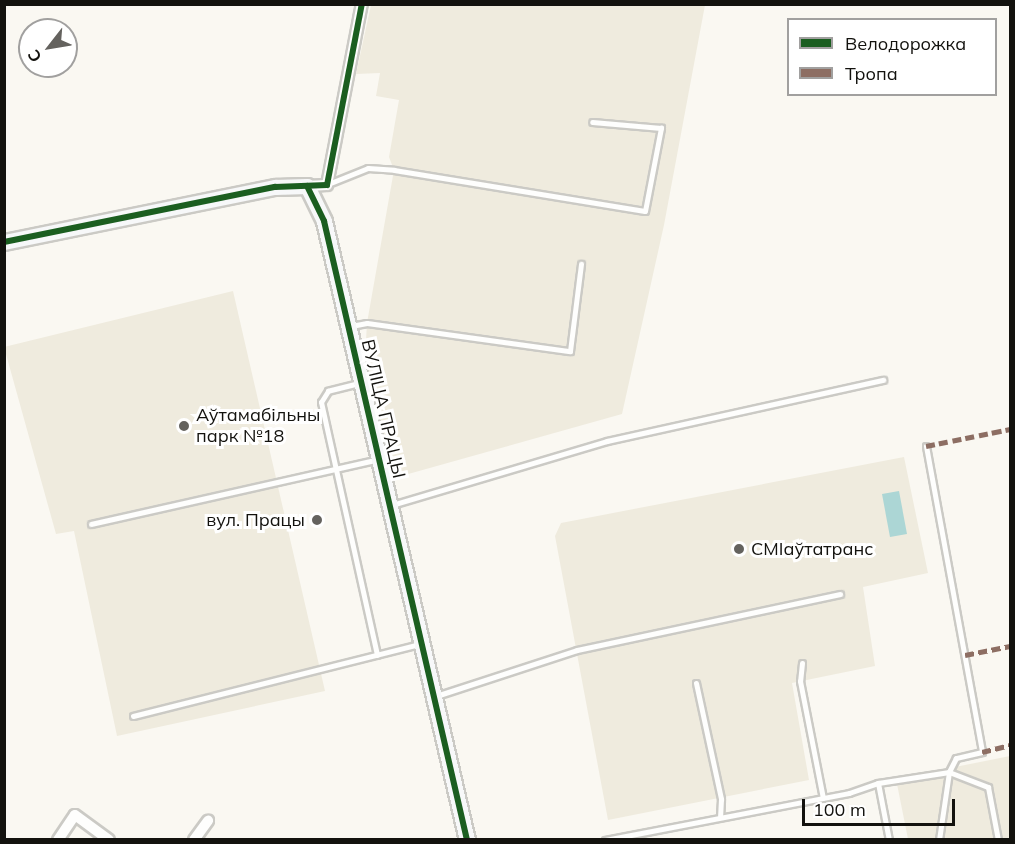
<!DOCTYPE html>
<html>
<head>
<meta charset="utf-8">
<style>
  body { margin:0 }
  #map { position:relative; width:1015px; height:844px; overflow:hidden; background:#faf8f2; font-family:Mulish,sans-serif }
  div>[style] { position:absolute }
  .built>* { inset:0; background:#efebde }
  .water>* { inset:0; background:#acd6d5 }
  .roads { filter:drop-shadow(2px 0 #cbcac5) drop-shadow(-2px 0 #cbcac5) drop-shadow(0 2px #cbcac5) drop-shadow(0 -2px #cbcac5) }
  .lane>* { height:5px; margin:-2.5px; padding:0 2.5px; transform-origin:2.5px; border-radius:2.5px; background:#fefefd }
  .street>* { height:10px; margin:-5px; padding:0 5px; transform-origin:5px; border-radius:5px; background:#fefefd }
  .secondary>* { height:15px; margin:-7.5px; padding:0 7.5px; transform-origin:7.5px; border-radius:7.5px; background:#f7f8f9 }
  .quiet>* { height:4.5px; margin-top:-2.25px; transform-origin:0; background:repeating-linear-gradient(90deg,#8d6e63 0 9px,transparent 0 13.5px) }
  .cycleway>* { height:6px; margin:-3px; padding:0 3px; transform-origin:3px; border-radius:3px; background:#1b5e20 }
  .dots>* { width:16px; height:16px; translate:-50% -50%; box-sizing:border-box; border:3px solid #fff; border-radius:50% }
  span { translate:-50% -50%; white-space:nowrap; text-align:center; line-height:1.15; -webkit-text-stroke:6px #fff; paint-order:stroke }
  .street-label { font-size:18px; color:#13120e }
  .poi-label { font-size:18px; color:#13120e }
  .left { translate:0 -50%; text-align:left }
  .right { translate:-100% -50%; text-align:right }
  .frame { position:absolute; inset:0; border:6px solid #13120e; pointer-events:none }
  .legend { position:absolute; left:787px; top:18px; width:210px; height:78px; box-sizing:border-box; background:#fff; border:2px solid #a1a09f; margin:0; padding:8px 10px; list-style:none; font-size:18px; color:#13120e }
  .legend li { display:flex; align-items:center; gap:12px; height:30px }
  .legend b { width:30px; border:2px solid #a1a09f }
  .north { position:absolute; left:18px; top:18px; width:60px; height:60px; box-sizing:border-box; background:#fff; border:2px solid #a1a09f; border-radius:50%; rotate:239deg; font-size:16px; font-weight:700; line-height:24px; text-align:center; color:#13120e }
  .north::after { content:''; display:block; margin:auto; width:21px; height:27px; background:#64625e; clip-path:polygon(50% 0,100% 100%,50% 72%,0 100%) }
  .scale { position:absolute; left:802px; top:799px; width:153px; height:27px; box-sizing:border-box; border:3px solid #13120e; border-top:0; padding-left:8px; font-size:18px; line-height:21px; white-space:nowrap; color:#13120e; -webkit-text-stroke:4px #fff; paint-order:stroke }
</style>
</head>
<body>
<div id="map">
  <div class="built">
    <div style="clip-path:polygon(371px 5px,705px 5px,664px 225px,622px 414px,394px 478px,365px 357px,367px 323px,394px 170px,389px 157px,399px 100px,376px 96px,380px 73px,356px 74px)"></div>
    <div style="clip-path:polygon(233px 291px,325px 691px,117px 736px,74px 531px,56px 534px,4px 347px)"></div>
    <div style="clip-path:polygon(904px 457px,928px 573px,863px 587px,875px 666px,792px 683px,809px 780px,608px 820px,555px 536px,561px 523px)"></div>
    <div style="clip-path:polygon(1010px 756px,1010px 839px,908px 839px,897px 784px,945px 775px,954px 779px,955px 767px)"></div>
  </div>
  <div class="water">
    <div style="clip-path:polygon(899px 491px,907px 534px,890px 537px,882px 494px)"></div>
  </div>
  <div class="roads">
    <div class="lane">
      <div style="left:328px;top:184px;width:43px;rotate:-21.8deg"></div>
      <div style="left:368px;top:168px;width:26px;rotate:4deg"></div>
      <div style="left:394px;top:170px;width:254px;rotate:9.3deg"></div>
      <div style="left:645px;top:211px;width:85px;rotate:-79.1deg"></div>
      <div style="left:661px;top:128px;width:69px;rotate:-175deg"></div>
      <div style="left:351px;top:326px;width:16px;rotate:-11deg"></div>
      <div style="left:367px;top:323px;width:205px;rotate:7.9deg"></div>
      <div style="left:570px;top:351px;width:88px;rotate:-82.8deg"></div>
      <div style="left:359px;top:383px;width:32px;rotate:166deg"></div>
      <div style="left:328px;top:391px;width:13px;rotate:122deg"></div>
      <div style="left:321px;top:402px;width:259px;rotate:77.5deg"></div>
      <div style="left:926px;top:446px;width:311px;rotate:79.6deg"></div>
      <div style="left:982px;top:752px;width:27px;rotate:167deg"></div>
      <div style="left:956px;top:758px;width:16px;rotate:117deg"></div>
      <div style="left:949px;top:772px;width:69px;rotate:98.4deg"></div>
      <div style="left:392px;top:505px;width:224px;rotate:-16.6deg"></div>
      <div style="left:607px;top:441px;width:283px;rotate:-12.5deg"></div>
      <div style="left:91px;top:524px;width:292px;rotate:-12.7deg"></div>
      <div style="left:802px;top:663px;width:18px;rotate:96deg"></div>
      <div style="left:800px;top:681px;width:119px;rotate:78.9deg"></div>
      <div style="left:696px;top:683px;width:119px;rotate:77.8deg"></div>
      <div style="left:721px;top:799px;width:17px;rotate:93deg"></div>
      <div style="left:436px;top:696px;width:148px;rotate:-18.1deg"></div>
      <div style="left:577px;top:650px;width:269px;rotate:-12deg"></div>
      <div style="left:133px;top:716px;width:296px;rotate:-14.1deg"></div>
      <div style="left:878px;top:783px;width:72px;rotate:-8.8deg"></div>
      <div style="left:949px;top:772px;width:42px;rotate:21deg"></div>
      <div style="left:988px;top:787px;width:54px;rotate:79.3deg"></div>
      <div style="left:605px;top:840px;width:248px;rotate:-10.9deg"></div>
      <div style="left:849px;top:793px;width:31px;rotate:-19deg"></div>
      <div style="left:878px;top:783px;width:58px;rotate:79.1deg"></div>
    </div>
    <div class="street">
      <div style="left:307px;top:186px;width:20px;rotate:-3deg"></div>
      <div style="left:327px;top:185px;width:184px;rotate:-79.1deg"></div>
      <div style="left:58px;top:840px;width:30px;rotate:-56deg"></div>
      <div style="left:75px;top:815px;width:42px;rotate:36.3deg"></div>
      <div style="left:194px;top:840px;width:24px;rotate:-54deg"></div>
    </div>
    <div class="secondary">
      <div style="left:4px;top:242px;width:277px;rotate:-11.5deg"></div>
      <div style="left:275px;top:187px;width:32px;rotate:-2deg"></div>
      <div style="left:307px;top:186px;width:39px;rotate:64deg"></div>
      <div style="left:324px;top:221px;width:635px;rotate:76.99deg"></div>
    </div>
  </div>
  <div class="quiet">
    <div style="left:926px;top:446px;width:86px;rotate:-11.4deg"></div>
    <div style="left:965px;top:655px;width:46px;rotate:-11.3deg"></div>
    <div style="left:982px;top:752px;width:29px;rotate:-14deg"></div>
  </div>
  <div class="cycleway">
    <div style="left:307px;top:186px;width:39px;rotate:64deg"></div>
    <div style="left:324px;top:221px;width:635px;rotate:76.99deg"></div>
    <div style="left:4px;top:242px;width:277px;rotate:-11.5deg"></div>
    <div style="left:275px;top:187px;width:52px;rotate:-2.2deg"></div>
    <div style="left:327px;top:185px;width:184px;rotate:-79.1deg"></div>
  </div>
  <div class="dots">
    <div style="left:184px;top:426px;background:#64625e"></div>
    <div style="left:317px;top:520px;background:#64625e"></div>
    <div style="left:739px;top:549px;background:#64625e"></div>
  </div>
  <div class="street-label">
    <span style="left:383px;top:409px;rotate:77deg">ВУЛІЦА ПРАЦЫ</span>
  </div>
  <div class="poi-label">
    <span class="left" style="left:196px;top:426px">Аўтамабільны<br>парк №18</span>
    <span class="right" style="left:305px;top:520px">вул. Працы</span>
    <span class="left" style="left:751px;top:549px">СМІаўтатранс</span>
  </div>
  <div class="frame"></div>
  <ul class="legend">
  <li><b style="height:8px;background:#1b5e20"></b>Велодорожка</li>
  <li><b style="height:8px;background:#8d6e63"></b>Тропа</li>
  </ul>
  <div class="north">С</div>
  <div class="scale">100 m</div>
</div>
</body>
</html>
